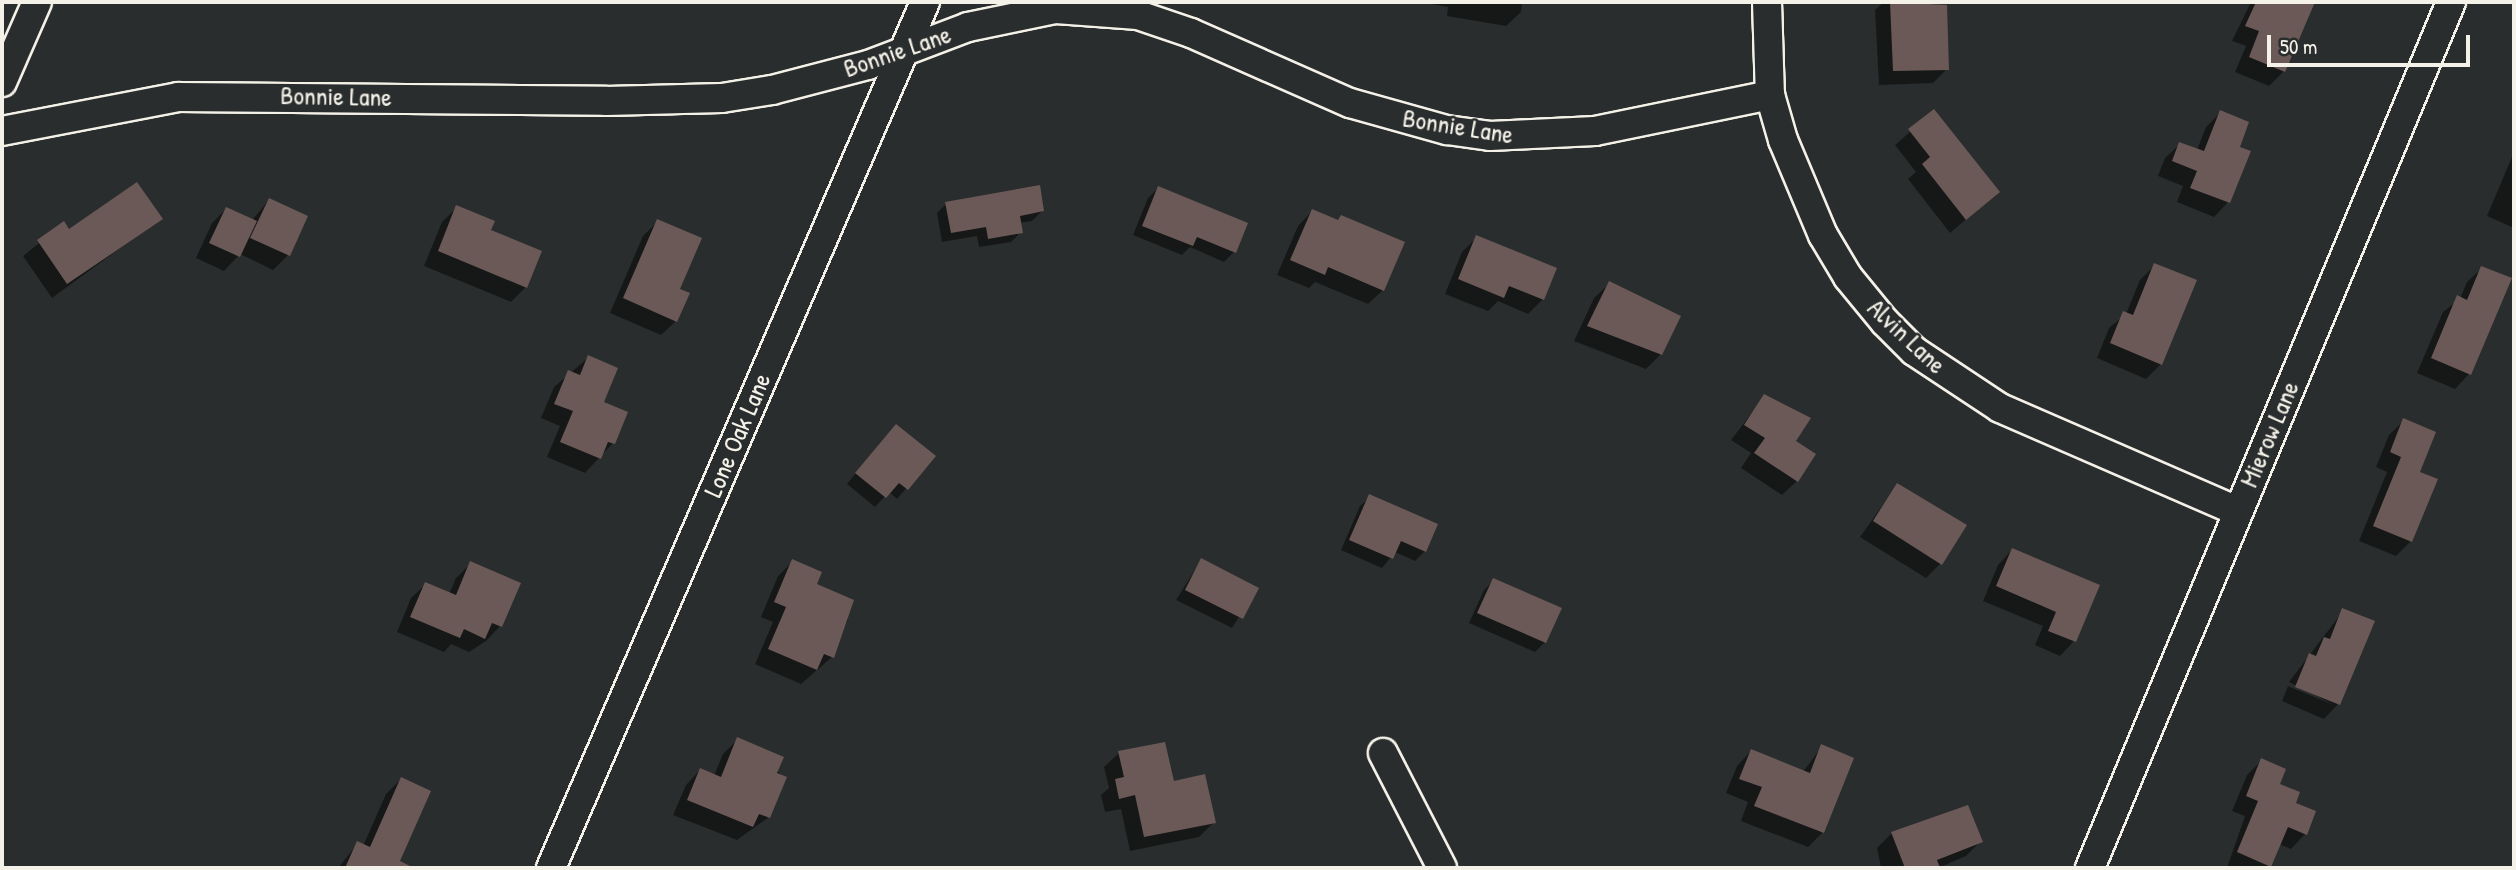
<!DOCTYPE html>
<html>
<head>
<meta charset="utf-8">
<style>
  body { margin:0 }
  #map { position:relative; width:2516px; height:870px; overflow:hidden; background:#2a2d2e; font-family:"Patrick Hand",sans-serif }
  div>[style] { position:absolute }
  .shadow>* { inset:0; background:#0007 }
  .building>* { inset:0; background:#6b5957 }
  .roads { filter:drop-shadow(2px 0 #f4f1e8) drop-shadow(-2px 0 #f4f1e8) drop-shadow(0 2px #f4f1e8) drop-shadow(0 -2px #f4f1e8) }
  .street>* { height:28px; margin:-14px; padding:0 14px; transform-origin:14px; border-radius:14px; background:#2a2d2e }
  span { translate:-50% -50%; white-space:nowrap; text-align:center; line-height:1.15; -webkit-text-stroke:5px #2a2d2e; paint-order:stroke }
  .street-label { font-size:26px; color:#f4f1e8 }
  .frame { position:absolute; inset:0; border:4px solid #f4f1e8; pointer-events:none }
  .scale { position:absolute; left:2267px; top:35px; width:203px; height:32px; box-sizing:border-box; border:4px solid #f4f1e8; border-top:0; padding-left:9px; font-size:21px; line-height:24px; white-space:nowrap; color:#f4f1e8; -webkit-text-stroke:5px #2a2d2e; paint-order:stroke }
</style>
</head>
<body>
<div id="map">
  <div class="shadow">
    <div style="clip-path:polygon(1420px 2px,1522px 2px,1521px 12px,1506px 26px,1447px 16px,1448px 7px)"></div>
    <div style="clip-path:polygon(1884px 2px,1918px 2px,1947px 69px,1933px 83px,1879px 85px,1875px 10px)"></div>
    <div style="clip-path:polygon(2251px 2px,2313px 2px,2284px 71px,2269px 86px,2235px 72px,2246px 46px,2232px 41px)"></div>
    <div style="clip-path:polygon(1934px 111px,1998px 192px,1950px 233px,1908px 179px,1916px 172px,1895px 145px)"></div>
    <div style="clip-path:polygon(2221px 112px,2237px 148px,2228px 202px,2214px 217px,2177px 202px,2183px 186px,2158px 176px,2165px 158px,2180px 144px,2197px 150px,2206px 127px)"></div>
    <div style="clip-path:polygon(2514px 152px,2514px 228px,2487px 216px)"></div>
    <div style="clip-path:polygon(1158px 188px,1234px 252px,1224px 262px,1190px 247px,1182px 255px,1133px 235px,1148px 198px)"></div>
    <div style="clip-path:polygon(269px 200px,288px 255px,273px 270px,240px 254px,224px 271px,196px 258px,212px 223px,226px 209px,252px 220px)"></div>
    <div style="clip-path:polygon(946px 204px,1042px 211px,1032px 221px,1019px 223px,1021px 232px,1011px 242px,979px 247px,977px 236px,942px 242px,937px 213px)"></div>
    <div style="clip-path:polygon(457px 207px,489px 231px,526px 287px,511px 302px,424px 266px,442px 222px)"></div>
    <div style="clip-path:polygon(1312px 211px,1337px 221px,1341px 217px,1383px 290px,1368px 304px,1315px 282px,1309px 288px,1277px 275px,1298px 226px)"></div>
    <div style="clip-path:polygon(160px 219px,52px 298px,23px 256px,63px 224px,68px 231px)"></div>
    <div style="clip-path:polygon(658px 221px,678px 290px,676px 321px,661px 335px,610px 313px,643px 236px)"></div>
    <div style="clip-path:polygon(1477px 237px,1543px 299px,1528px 314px,1498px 301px,1488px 311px,1445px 294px,1462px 252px)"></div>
    <div style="clip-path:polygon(2155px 265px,2161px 364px,2146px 379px,2097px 358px,2109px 328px,2126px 314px,2140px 280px)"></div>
    <div style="clip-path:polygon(2482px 268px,2509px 279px,2469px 374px,2455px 389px,2417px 373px,2443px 312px,2460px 299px,2467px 282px)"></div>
    <div style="clip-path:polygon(1609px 284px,1661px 354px,1646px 369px,1574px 341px,1594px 298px)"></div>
    <div style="clip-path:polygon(589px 357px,613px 443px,585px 473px,547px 457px,560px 426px,541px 418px,554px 387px)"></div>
    <div style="clip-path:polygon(1765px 396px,1797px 481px,1782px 495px,1741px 468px,1751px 453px,1731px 440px)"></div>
    <div style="clip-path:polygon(2404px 420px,2418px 472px,2411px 541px,2396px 556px,2359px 541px,2387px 472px,2376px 467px,2389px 435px)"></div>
    <div style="clip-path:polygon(887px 435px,934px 456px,897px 499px,889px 492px,875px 507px,847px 484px)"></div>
    <div style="clip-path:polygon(1897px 485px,1941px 563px,1926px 578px,1860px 537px)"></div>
    <div style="clip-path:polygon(1370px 497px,1425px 551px,1415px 561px,1395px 552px,1382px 568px,1341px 550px,1360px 506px)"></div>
    <div style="clip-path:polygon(2012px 550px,2097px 586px,2074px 641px,2060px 656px,2035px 645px,2043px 626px,1983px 601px,1998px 565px)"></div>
    <div style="clip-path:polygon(1201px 560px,1257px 588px,1232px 628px,1176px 600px)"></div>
    <div style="clip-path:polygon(793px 561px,848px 619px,832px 657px,801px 684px,755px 664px,773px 622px,761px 617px,778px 576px)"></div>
    <div style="clip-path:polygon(471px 563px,500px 626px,486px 641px,469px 652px,451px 644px,444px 652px,397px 632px,411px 598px,426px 584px,449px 594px,456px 578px)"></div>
    <div style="clip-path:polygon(1494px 580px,1559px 609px,1545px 642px,1535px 652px,1469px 623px,1484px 590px)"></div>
    <div style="clip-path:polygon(2343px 611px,2338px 704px,2324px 719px,2282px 701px,2288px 686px,2334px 705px,2289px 682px)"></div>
    <div style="clip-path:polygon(738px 739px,785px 778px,769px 817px,737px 840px,673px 815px,686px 785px,700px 770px,714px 776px,723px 754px)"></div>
    <div style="clip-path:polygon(1822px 746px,1823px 832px,1808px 847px,1741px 821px,1748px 802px,1726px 793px,1737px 766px,1751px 751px,1803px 772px)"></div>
    <div style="clip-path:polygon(1119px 753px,1172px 783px,1214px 822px,1199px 837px,1130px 851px,1121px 809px,1105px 812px,1101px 795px,1109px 788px,1104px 767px)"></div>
    <div style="clip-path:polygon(2262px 760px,2293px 804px,2305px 834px,2291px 849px,2279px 844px,2267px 868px,2227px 868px,2245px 816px,2232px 811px,2247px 775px)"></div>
    <div style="clip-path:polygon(401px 779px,429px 792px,395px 868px,338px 868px,358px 843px,363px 846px,386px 794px)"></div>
    <div style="clip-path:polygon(1892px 833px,1981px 841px,1966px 856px,1938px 868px,1881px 868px,1877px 848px)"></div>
  </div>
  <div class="building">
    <div style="clip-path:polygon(1890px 2px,1947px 5px,1949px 70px,1893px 71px)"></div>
    <div style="clip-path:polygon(2256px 2px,2315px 2px,2285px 72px,2249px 57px,2259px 31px,2245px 26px)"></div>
    <div style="clip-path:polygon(1934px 109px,2000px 192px,1966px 220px,1922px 164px,1930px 157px,1908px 129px)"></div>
    <div style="clip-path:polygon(2220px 110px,2249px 122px,2240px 147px,2251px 151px,2230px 203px,2190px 188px,2197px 171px,2172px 161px,2179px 142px,2204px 151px)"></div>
    <div style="clip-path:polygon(137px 182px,163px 219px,67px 284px,37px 240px,64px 221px,69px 229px)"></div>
    <div style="clip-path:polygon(1040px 185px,1044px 211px,1020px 216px,1023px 233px,988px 239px,986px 227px,951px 233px,945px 202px)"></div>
    <div style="clip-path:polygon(1158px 186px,1248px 223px,1236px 253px,1197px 237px,1193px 246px,1142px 226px)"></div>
    <div style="clip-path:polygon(269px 198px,308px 216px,290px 256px,250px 238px)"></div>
    <div style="clip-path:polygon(456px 205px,495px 221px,491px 230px,542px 251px,527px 288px,438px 251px)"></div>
    <div style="clip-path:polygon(226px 207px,257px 221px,240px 257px,209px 243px)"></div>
    <div style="clip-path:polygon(1312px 209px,1338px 220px,1341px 215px,1405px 242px,1384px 291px,1328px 267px,1325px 275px,1290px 260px)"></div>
    <div style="clip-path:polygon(657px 219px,702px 238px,680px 289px,690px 293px,677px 322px,623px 298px)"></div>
    <div style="clip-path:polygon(1476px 235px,1557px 268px,1544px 300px,1509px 286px,1504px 298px,1458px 279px)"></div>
    <div style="clip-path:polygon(2154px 263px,2197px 280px,2162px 365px,2110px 343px,2123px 311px,2133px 315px)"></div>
    <div style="clip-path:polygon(2481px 266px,2512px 278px,2471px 375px,2431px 358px,2457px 295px,2467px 300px)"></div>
    <div style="clip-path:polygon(1609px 281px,1681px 316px,1662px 355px,1587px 326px)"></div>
    <div style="clip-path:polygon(588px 355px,618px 368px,604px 402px,628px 412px,615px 444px,608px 442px,601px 459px,560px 442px,573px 411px,554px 404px,568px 370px,580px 375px)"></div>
    <div style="clip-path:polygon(1764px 394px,1811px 418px,1796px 441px,1816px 454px,1798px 482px,1754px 453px,1765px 438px,1744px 425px)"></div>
    <div style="clip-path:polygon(2403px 418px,2436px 432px,2420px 472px,2438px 479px,2412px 542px,2373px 526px,2401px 457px,2390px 452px)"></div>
    <div style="clip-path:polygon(896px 424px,936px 456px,908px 490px,899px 483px,886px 498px,855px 473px)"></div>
    <div style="clip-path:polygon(1897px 483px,1967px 525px,1942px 565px,1873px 521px)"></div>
    <div style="clip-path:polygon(1369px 494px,1438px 524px,1426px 552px,1401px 541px,1393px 559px,1349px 540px)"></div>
    <div style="clip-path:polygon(2012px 548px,2100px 585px,2076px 642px,2048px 631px,2056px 612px,1996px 586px)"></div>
    <div style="clip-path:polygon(1201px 558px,1259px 588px,1243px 619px,1185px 590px)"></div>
    <div style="clip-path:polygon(792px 559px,822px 572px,817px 584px,854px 600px,834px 658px,824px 654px,817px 670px,768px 649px,786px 607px,774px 602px)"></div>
    <div style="clip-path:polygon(470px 561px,521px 583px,502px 627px,492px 623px,485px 639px,464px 629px,460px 638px,410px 617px,425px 582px,456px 595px)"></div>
    <div style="clip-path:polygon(1493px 578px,1562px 608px,1546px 643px,1477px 613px)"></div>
    <div style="clip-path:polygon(2342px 608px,2375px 621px,2340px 705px,2295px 687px,2309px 653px,2316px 656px,2324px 637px,2330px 639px)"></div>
    <div style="clip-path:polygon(737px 737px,784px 757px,777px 773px,787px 777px,770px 818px,759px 814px,753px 827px,687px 800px,700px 768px,721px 777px)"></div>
    <div style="clip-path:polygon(1165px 742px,1174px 781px,1205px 774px,1216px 823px,1144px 837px,1135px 795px,1119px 799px,1115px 779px,1124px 777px,1118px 751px)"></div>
    <div style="clip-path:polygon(1821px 744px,1854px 758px,1824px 833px,1754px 806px,1762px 787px,1739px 779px,1751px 749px,1810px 773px)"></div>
    <div style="clip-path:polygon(2261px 758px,2286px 769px,2280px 784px,2300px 792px,2296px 803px,2316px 811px,2307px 835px,2288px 827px,2271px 867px,2237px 852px,2258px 801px,2246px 796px)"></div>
    <div style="clip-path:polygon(401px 777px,431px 791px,400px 861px,414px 868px,345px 868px,357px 841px,370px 847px)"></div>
    <div style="clip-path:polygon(1968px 805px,1983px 842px,1937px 860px,1940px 868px,1905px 868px,1891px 832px)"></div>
  </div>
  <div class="roads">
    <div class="street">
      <div style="left:1767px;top:2px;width:93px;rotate:88.2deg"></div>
      <div style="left:1770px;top:95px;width:47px;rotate:73.9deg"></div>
      <div style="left:1783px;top:140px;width:103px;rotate:67.2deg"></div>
      <div style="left:1823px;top:235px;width:49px;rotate:59.2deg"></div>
      <div style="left:1848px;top:277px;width:58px;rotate:50.6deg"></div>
      <div style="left:1885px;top:322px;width:41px;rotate:45deg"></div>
      <div style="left:1914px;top:351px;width:103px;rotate:33.5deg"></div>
      <div style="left:2000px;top:408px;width:258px;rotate:23.5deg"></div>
      <div style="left:2px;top:82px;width:87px;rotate:-66.4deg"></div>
      <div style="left:2px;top:131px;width:179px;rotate:-10.9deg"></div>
      <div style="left:178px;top:97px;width:428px;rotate:0.5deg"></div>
      <div style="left:606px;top:101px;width:116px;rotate:-1.5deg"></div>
      <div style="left:722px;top:98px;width:51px;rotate:-9.1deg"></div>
      <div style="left:772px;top:90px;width:99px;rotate:-14.6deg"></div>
      <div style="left:868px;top:65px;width:107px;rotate:-20.8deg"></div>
      <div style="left:968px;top:27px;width:90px;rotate:-11.6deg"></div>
      <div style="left:1056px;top:9px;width:82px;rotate:4.2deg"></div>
      <div style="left:1138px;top:15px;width:56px;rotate:18.8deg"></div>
      <div style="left:1191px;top:33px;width:174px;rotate:23.8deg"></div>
      <div style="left:1350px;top:103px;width:101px;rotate:15.6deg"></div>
      <div style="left:1447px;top:130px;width:43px;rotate:7.9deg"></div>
      <div style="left:1490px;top:136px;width:105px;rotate:-2.7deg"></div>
      <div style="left:1595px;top:131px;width:179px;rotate:-11.6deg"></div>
      <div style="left:1383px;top:753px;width:129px;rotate:62.8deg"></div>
      <div style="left:551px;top:868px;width:943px;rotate:-66.64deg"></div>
      <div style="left:2090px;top:868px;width:938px;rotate:-67.37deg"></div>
    </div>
  </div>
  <div class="street-label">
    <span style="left:897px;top:51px;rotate:-19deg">Bonnie Lane</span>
    <span style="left:336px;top:96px;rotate:1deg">Bonnie Lane</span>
    <span style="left:1458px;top:126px;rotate:9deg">Bonnie Lane</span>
    <span style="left:1907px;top:336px;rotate:43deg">Alvin Lane</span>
    <span style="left:2269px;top:434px;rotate:-67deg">Mierow Lane</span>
    <span style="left:737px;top:435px;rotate:-67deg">Lone Oak Lane</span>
  </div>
  <div class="frame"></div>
  <div class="scale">50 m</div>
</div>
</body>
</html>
